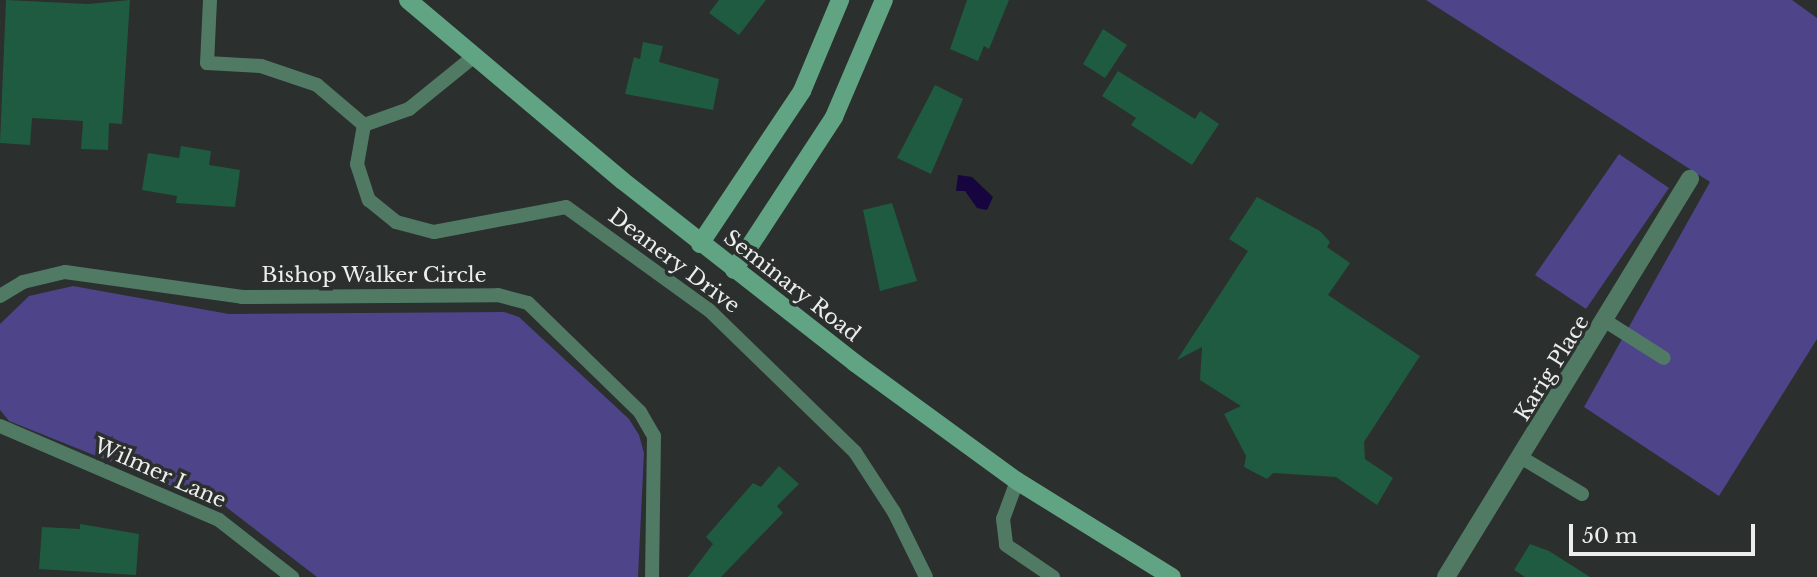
<!DOCTYPE html>
<html>
<head>
<meta charset="utf-8">
<style>
  body { margin:0 }
  #map { position:relative; width:1817px; height:577px; overflow:hidden; background:#2b2f2d; font-family:"Libre Baskerville",serif }
  div>[style] { position:absolute }
  .green>* { inset:0; background:#4d448a }
  .water>* { inset:0; background:#16053f }
  .building>* { inset:0; background:#1f5b41 }
  .lane>* { height:14px; margin:-7px; padding:0 7px; transform-origin:7px; border-radius:7px; background:#517a65 }
  .street>* { height:18px; margin:-9px; padding:0 9px; transform-origin:9px; border-radius:9px; background:#517a65 }
  .secondary>* { height:18px; margin:-9px; padding:0 9px; transform-origin:9px; border-radius:9px; background:#60a484 }
  span { translate:-50% -50%; white-space:nowrap; text-align:center; line-height:1.15; -webkit-text-stroke:7px #2b2f2d; paint-order:stroke }
  .street-label { font-size:21px; color:#eceeed }
  .scale { position:absolute; left:1569px; top:524px; width:186px; height:32px; box-sizing:border-box; border:4px solid #eceeed; border-top:0; padding-left:9px; font-size:21px; line-height:24px; white-space:nowrap; color:#eceeed; -webkit-text-stroke:5px #2b2f2d; paint-order:stroke }
</style>
</head>
<body>
<div id="map">
  <div class="green">
    <div style="clip-path:polygon(1426px 0,1792px 0,1817px 18px,1817px 339px,1719px 496px,1584px 407px,1710px 182px)"></div>
    <div style="clip-path:polygon(1619px 154px,1669px 188px,1586px 309px,1535px 275px)"></div>
    <div style="clip-path:polygon(73px 286px,229px 314px,504px 312px,519px 317px,629px 419px,639px 435px,644px 453px,638px 577px,317px 577px,213px 497px,178px 483px,171px 486px,9px 421px,0 410px,0 324px,29px 296px)"></div>
  </div>
  <div class="water">
    <div style="clip-path:polygon(958px 175px,972px 177px,993px 197px,987px 210px,977px 208px,965px 191px,956px 191px)"></div>
  </div>
  <div class="building">
    <div style="clip-path:polygon(6px 0,88px 4px,130px 0,122px 124px,109px 123px,108px 150px,81px 149px,83px 121px,32px 118px,30px 145px,0 143px)"></div>
    <div style="clip-path:polygon(719px 0,766px 0,739px 35px,709px 13px)"></div>
    <div style="clip-path:polygon(967px 0,1009px 0,989px 49px,984px 46px,978px 61px,950px 49px)"></div>
    <div style="clip-path:polygon(1103px 29px,1127px 45px,1105px 78px,1083px 64px)"></div>
    <div style="clip-path:polygon(643px 42px,663px 46px,659px 62px,719px 79px,713px 110px,625px 94px,634px 57px,640px 59px)"></div>
    <div style="clip-path:polygon(1118px 71px,1195px 119px,1200px 111px,1219px 124px,1192px 165px,1131px 125px,1136px 118px,1102px 96px)"></div>
    <div style="clip-path:polygon(935px 85px,963px 99px,931px 174px,897px 158px)"></div>
    <div style="clip-path:polygon(181px 146px,211px 151px,209px 165px,240px 170px,235px 207px,176px 203px,177px 196px,142px 190px,148px 153px,179px 158px)"></div>
    <div style="clip-path:polygon(1257px 197px,1320px 231px,1330px 242px,1327px 247px,1350px 263px,1328px 295px,1420px 356px,1364px 442px,1365px 459px,1393px 478px,1377px 505px,1336px 477px,1273px 473px,1267px 479px,1244px 467px,1246px 456px,1224px 414px,1241px 406px,1200px 380px,1202px 347px,1177px 360px,1248px 251px,1229px 239px)"></div>
    <div style="clip-path:polygon(892px 203px,917px 281px,880px 291px,863px 210px)"></div>
    <div style="clip-path:polygon(779px 466px,799px 484px,777px 506px,783px 513px,721px 577px,688px 577px,713px 544px,706px 537px,753px 483px,761px 487px)"></div>
    <div style="clip-path:polygon(80px 524px,139px 534px,136px 575px,39px 569px,42px 527px,80px 529px)"></div>
    <div style="clip-path:polygon(1530px 544px,1549px 551px,1590px 577px,1525px 577px,1514px 570px)"></div>
  </div>
  <div class="lane">
    <div style="left:210px;top:0;width:63px;rotate:92.7deg"></div>
    <div style="left:207px;top:63px;width:54px;rotate:3.2deg"></div>
    <div style="left:261px;top:66px;width:59px;rotate:18.7deg"></div>
    <div style="left:317px;top:85px;width:62px;rotate:40.4deg"></div>
    <div style="left:364px;top:125px;width:40px;rotate:100deg"></div>
    <div style="left:357px;top:164px;width:38px;rotate:72deg"></div>
    <div style="left:369px;top:200px;width:35px;rotate:39deg"></div>
    <div style="left:396px;top:222px;width:39px;rotate:15deg"></div>
    <div style="left:434px;top:232px;width:134px;rotate:-10.7deg"></div>
    <div style="left:566px;top:207px;width:176px;rotate:35.8deg"></div>
    <div style="left:709px;top:310px;width:204px;rotate:44.2deg"></div>
    <div style="left:855px;top:452px;width:72px;rotate:57deg"></div>
    <div style="left:894px;top:512px;width:72px;rotate:63.8deg"></div>
    <div style="left:364px;top:125px;width:48px;rotate:-19.6deg"></div>
    <div style="left:409px;top:109px;width:81px;rotate:-39deg"></div>
    <div style="left:0;top:296px;width:27px;rotate:-31deg"></div>
    <div style="left:23px;top:282px;width:43px;rotate:-13.4deg"></div>
    <div style="left:65px;top:272px;width:179px;rotate:8deg"></div>
    <div style="left:242px;top:297px;width:256px;rotate:-0.4deg"></div>
    <div style="left:498px;top:295px;width:31px;rotate:15deg"></div>
    <div style="left:528px;top:303px;width:156px;rotate:44.2deg"></div>
    <div style="left:640px;top:412px;width:28px;rotate:60deg"></div>
    <div style="left:654px;top:436px;width:141px;rotate:90.8deg"></div>
    <div style="left:1607px;top:322px;width:67px;rotate:32.3deg"></div>
    <div style="left:0;top:426px;width:238px;rotate:23.2deg"></div>
    <div style="left:219px;top:520px;width:93px;rotate:38deg"></div>
    <div style="left:1522px;top:458px;width:70px;rotate:31deg"></div>
    <div style="left:1017px;top:481px;width:40px;rotate:110.2deg"></div>
    <div style="left:1003px;top:519px;width:26px;rotate:83deg"></div>
    <div style="left:1006px;top:545px;width:57px;rotate:34.2deg"></div>
  </div>
  <div class="street">
    <div style="left:1446px;top:577px;width:467px;rotate:-58.5deg"></div>
  </div>
  <div class="secondary">
    <div style="left:408px;top:0;width:281px;rotate:40.1deg"></div>
    <div style="left:623px;top:181px;width:295px;rotate:38.1deg"></div>
    <div style="left:855px;top:363px;width:200px;rotate:36.1deg"></div>
    <div style="left:1017px;top:481px;width:182px;rotate:31.8deg"></div>
    <div style="left:700px;top:244px;width:184px;rotate:-56.3deg"></div>
    <div style="left:802px;top:91px;width:99px;rotate:-67.3deg"></div>
    <div style="left:734px;top:270px;width:183px;rotate:-56.8deg"></div>
    <div style="left:834px;top:117px;width:127px;rotate:-66.9deg"></div>
  </div>
  <div class="street-label">
    <span style="left:674px;top:261px;rotate:37deg">Deanery Drive</span>
    <span style="left:374px;top:275px">Bishop Walker Circle</span>
    <span style="left:792px;top:286px;rotate:38deg">Seminary Road</span>
    <span style="left:1552px;top:368px;rotate:-58deg">Karig Place</span>
    <span style="left:160px;top:473px;rotate:24deg">Wilmer Lane</span>
  </div>
  <div class="scale">50 m</div>
</div>
</body>
</html>
